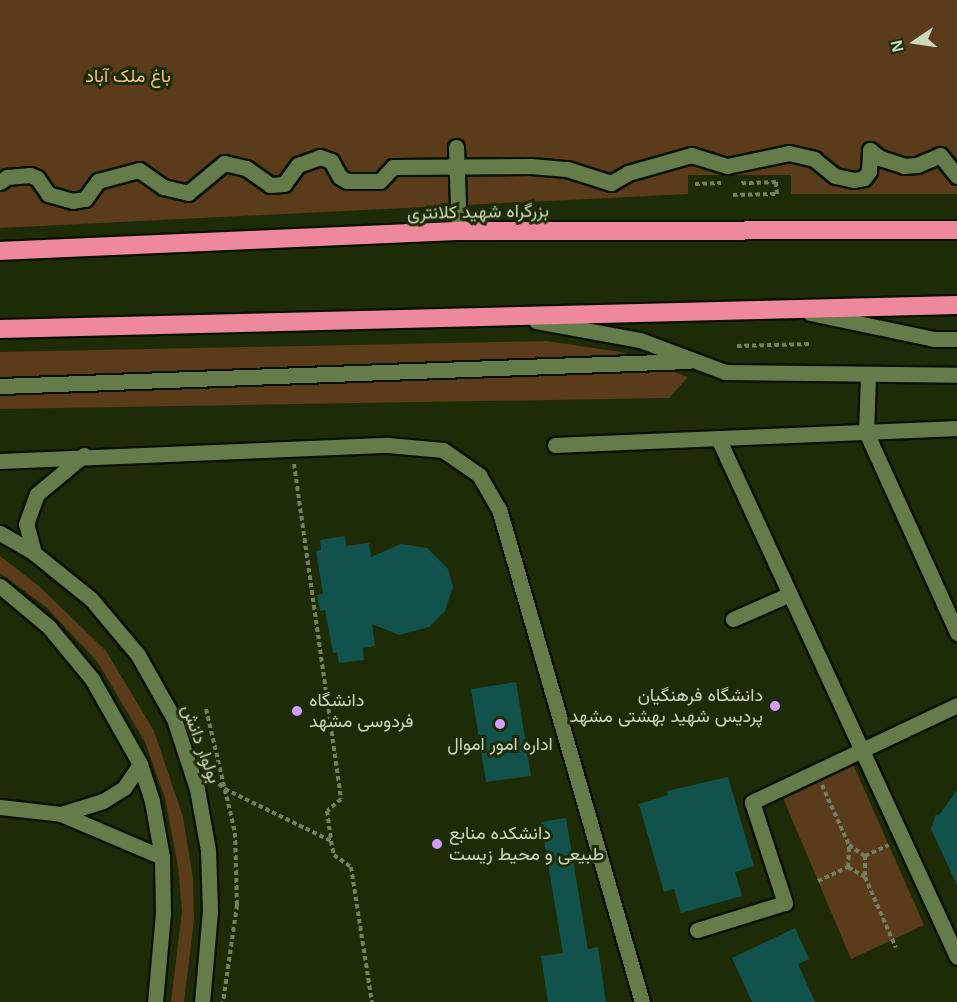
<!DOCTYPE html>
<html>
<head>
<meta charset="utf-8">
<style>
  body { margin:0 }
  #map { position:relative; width:957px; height:1002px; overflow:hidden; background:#1d2b06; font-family:Helvetica,Vazirmatn,sans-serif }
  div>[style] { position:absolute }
  .green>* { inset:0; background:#5a3c1a }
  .building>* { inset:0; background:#12524d }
  .path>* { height:4px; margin-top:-2px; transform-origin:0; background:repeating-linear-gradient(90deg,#738061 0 4.5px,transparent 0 7.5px) }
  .roads { filter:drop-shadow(2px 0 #091200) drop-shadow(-2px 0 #091200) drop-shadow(0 2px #091200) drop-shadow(0 -2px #091200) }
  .minor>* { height:15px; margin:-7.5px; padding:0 7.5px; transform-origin:7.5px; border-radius:7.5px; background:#657c4a }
  .highway>* { height:18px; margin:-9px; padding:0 9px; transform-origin:9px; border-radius:9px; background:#ee899d }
  .dots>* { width:16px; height:16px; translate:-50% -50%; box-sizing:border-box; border:3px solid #1d2b06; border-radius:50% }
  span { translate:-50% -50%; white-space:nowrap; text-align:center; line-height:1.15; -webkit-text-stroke:6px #1d2b06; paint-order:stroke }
  .park-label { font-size:18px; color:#f6c086 }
  .street-label { font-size:18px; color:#cdd9bf }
  .poi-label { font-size:18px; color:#cdd9bf }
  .right { translate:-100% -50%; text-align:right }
  .left { translate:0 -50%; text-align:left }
  .north { position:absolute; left:885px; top:12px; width:60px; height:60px; -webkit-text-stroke:4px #1d2b06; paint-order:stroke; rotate:257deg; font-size:16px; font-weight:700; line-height:24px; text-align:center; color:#cdd9bf }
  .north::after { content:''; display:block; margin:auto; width:21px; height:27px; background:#cdd9bf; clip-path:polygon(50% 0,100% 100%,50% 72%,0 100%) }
</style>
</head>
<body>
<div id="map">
  <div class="green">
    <div style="clip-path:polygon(0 0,957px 0,957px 194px,791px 194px,791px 175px,688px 175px,688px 194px,0 228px)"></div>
    <div style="clip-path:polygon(547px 341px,621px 352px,688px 377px,669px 398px,0 409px,0 352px)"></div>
    <div style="clip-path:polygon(0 556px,40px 587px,106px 651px,154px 731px,183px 817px,193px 879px,194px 920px,184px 1002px,171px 1002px,182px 911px,178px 866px,165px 798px,145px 742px,97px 661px,46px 607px,0 573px)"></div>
    <div style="clip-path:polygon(853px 764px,924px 925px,851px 959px,783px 798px)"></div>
  </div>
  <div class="building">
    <div style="clip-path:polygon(345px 536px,346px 546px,369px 543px,371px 557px,401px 544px,427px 548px,448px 569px,453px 587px,445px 611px,429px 627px,399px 635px,372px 624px,375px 646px,363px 648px,364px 660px,339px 663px,337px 652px,333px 653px,325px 610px,320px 611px,317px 595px,323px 594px,316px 551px,321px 550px,320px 540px)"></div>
    <div style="clip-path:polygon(516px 682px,531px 776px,486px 782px,471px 689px)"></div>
    <div style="clip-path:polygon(728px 777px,754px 866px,735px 872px,742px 896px,681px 913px,674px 889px,664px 892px,639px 804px,668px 795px,667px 791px)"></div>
    <div style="clip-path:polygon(957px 790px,957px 885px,931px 829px,936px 814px,939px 815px)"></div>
    <div style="clip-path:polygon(566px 818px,588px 949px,598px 947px,606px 1002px,548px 1002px,541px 956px,563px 953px,541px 822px)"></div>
    <div style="clip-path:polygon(795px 928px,809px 959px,798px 964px,815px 1002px,752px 1002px,732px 958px)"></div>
  </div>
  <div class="path">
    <div style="left:695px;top:184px;width:26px;rotate:-2deg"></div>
    <div style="left:733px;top:195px;width:44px;rotate:-1.3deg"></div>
    <div style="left:777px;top:194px;width:12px;rotate:-95deg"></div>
    <div style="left:776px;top:182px;width:35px;rotate:178deg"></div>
    <div style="left:737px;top:346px;width:75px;rotate:-1.5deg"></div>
    <div style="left:294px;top:464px;width:338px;rotate:82deg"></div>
    <div style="left:341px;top:799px;width:18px;rotate:139deg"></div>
    <div style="left:327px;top:811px;width:30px;rotate:82deg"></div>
    <div style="left:331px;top:841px;width:14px;rotate:78deg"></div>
    <div style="left:334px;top:855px;width:21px;rotate:35deg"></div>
    <div style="left:351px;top:867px;width:137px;rotate:81.2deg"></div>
    <div style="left:206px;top:709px;width:127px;rotate:76.8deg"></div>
    <div style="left:235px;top:833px;width:72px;rotate:88.4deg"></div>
    <div style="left:237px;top:905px;width:98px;rotate:98.2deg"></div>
    <div style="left:213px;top:779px;width:16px;rotate:40deg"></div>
    <div style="left:225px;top:789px;width:118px;rotate:26.1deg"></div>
    <div style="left:822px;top:785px;width:66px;rotate:65.8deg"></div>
    <div style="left:849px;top:845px;width:19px;rotate:35deg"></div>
    <div style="left:865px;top:856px;width:21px;rotate:90deg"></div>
    <div style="left:865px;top:877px;width:20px;rotate:-150deg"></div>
    <div style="left:848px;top:867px;width:22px;rotate:-87deg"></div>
    <div style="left:865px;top:856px;width:26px;rotate:-25deg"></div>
    <div style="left:865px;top:877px;width:77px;rotate:66.4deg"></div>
    <div style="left:818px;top:881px;width:33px;rotate:-25deg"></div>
  </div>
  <div class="roads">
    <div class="minor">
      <div style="left:456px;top:147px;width:84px;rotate:88deg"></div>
      <div style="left:0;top:182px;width:9px;rotate:-36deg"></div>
      <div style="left:7px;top:177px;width:23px;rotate:-5deg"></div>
      <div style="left:30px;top:175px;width:8px;rotate:23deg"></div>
      <div style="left:37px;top:178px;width:19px;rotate:55deg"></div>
      <div style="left:48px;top:194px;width:25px;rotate:16deg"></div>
      <div style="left:72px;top:201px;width:13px;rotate:-9deg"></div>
      <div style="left:85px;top:199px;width:22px;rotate:-54deg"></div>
      <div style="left:98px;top:181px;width:42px;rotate:-15deg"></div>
      <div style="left:139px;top:170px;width:29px;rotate:35deg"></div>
      <div style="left:163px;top:187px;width:26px;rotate:13deg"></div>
      <div style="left:188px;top:193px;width:47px;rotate:-39.8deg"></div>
      <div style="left:224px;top:163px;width:23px;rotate:13deg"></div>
      <div style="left:246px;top:168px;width:29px;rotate:35deg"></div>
      <div style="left:270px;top:185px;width:14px;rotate:-4deg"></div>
      <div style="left:284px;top:184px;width:24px;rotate:-54deg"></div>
      <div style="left:298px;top:165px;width:23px;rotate:-20deg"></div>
      <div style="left:320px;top:157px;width:12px;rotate:20deg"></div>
      <div style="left:331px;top:161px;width:18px;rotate:61deg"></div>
      <div style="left:340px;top:177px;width:8px;rotate:30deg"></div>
      <div style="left:347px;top:181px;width:33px"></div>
      <div style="left:380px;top:181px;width:19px;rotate:-47deg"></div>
      <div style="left:393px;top:167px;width:138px;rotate:-0.4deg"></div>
      <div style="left:531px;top:166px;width:36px;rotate:5deg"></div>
      <div style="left:567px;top:169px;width:46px;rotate:17.7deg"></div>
      <div style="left:611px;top:183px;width:20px;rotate:-30deg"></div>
      <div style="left:628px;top:173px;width:66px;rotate:-15.9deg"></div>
      <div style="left:691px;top:155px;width:38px;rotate:17deg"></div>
      <div style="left:727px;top:166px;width:63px;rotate:-11.8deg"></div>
      <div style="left:789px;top:153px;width:26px;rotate:13deg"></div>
      <div style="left:814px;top:159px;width:27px;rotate:39deg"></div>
      <div style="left:835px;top:176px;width:19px;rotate:12deg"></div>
      <div style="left:854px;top:180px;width:10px;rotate:-11deg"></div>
      <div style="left:864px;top:178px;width:9px;rotate:-54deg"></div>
      <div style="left:869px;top:171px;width:21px;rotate:-87deg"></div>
      <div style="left:870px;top:150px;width:13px;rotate:39deg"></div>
      <div style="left:880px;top:158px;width:25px;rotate:18deg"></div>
      <div style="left:904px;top:166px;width:13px;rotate:-4deg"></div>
      <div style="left:917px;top:165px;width:25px;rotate:-23deg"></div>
      <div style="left:940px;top:155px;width:27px;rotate:51deg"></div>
      <div style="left:810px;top:313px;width:127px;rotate:11.8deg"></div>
      <div style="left:934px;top:339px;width:23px"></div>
      <div style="left:536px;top:321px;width:106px;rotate:10.4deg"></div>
      <div style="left:640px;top:340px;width:91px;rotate:20.6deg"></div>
      <div style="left:725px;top:372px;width:232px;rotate:0.7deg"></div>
      <div style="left:868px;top:376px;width:56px;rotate:92deg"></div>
      <div style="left:866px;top:432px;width:221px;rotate:65.6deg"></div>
      <div style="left:0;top:386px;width:689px;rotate:-2.08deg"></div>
      <div style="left:718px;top:438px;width:571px;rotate:65.27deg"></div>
      <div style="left:555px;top:445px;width:402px;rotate:-2.4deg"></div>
      <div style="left:0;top:461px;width:388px;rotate:-2.4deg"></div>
      <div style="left:388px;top:445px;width:55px;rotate:5.2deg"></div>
      <div style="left:443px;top:450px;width:44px;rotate:34.8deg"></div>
      <div style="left:479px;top:475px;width:39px;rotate:60deg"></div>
      <div style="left:499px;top:509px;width:513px;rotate:73.82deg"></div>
      <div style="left:0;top:533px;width:39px;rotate:30deg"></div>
      <div style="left:34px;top:553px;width:73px;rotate:38.9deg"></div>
      <div style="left:91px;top:599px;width:73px;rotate:50deg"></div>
      <div style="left:138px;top:655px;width:73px;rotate:60.6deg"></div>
      <div style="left:174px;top:719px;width:74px;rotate:71.8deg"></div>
      <div style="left:197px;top:789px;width:62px;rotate:79.8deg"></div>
      <div style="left:208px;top:850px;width:61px;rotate:88.1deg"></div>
      <div style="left:210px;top:911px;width:91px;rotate:95deg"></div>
      <div style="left:34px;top:553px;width:30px;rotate:-105deg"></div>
      <div style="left:26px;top:524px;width:32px;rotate:-70deg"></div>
      <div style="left:37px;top:494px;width:61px;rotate:-39.7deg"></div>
      <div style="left:0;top:586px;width:64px;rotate:39.9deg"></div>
      <div style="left:49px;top:627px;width:67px;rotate:50.4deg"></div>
      <div style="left:92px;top:679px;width:98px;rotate:60.5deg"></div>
      <div style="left:140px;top:764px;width:39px;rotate:72deg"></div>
      <div style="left:152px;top:801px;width:57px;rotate:79.9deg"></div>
      <div style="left:162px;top:857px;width:56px;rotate:89deg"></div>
      <div style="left:163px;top:913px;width:89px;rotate:95.1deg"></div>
      <div style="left:733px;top:619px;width:62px;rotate:-23.7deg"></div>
      <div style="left:0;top:807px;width:61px;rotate:6.5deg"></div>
      <div style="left:61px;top:814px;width:110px;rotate:23.1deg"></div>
      <div style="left:61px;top:814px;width:44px;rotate:-17.2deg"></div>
      <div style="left:103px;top:801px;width:25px;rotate:-32deg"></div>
      <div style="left:124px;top:788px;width:29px;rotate:-56deg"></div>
      <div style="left:697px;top:930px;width:92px;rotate:-17.1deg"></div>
      <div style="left:785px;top:903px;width:106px;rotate:-108.1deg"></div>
      <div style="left:752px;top:802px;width:227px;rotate:-25.3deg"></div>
    </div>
    <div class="highway">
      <div style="left:0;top:251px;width:459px;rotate:-2.5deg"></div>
      <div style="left:459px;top:231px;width:498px;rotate:-0.1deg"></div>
      <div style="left:0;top:329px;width:957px;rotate:-1.44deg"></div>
    </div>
  </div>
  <div class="dots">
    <div style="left:775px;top:706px;background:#d19dfe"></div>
    <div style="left:297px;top:711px;background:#d19dfe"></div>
    <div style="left:500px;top:724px;background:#d19dfe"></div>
    <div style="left:437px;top:844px;background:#d19dfe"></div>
  </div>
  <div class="park-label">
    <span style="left:128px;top:76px">باغ ملک آباد</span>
  </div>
  <div class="street-label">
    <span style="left:478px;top:212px;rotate:-1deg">بزرگراه شهید کلانتری</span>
    <span style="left:201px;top:744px;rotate:70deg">بولوار دانش</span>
  </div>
  <div class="poi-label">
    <span class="right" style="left:763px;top:706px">دانشگاه فرهنگیان<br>پردیس شهید بهشتی مشهد</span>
    <span class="left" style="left:309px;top:711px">دانشگاه<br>فردوسی مشهد</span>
    <span style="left:500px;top:744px">اداره امور اموال</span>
    <span class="left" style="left:449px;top:844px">دانشکده منابع<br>طبیعی و محیط زیست</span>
  </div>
  <div class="north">N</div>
</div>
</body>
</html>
